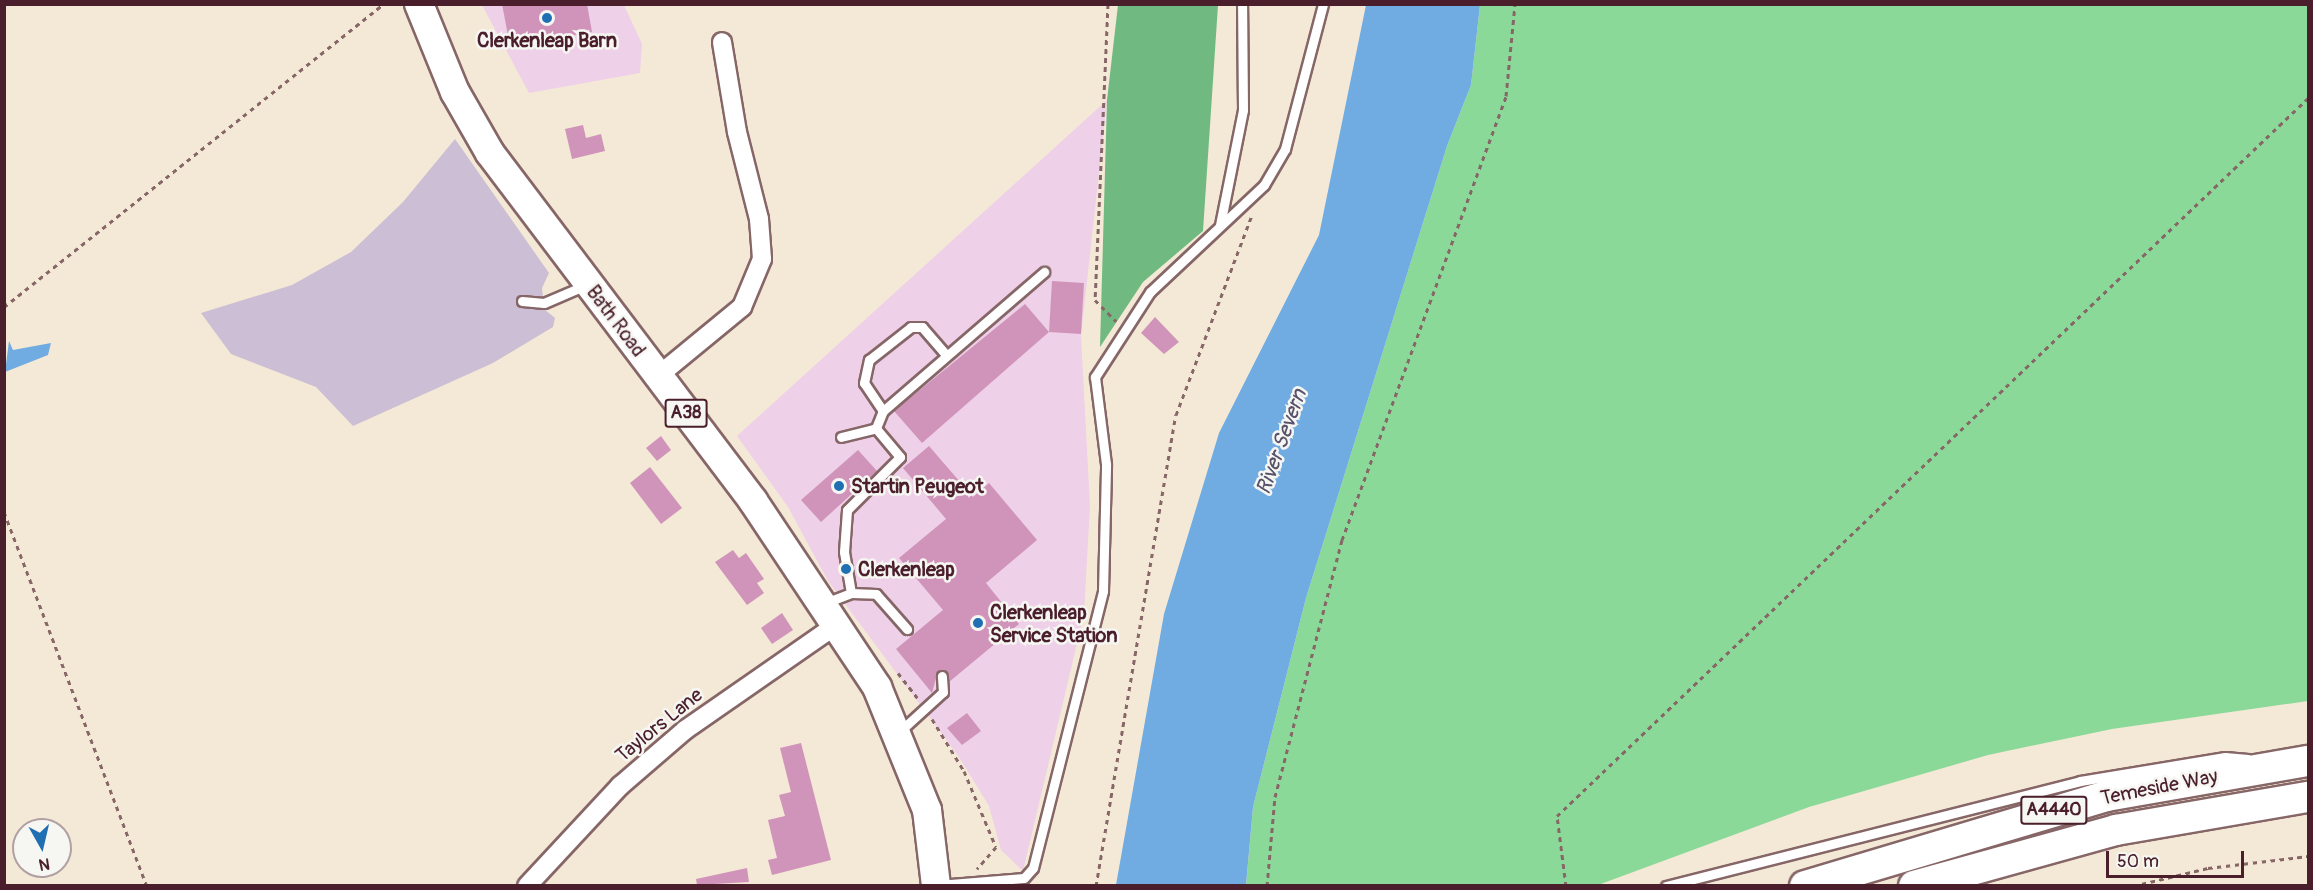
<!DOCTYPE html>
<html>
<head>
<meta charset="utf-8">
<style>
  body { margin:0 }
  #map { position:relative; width:2313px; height:890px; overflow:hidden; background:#f4e9d6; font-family:Pangolin,sans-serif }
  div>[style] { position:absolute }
  .built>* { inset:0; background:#eed0e8 }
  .industrial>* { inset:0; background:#ccbed4 }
  .green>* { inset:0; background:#8bd998 }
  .forest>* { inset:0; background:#70b980 }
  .water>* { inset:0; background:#70ace1 }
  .building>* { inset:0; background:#d094ba }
  .path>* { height:3px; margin-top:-1.5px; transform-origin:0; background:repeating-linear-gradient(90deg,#866667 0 4.5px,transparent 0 9px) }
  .roads { filter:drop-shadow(2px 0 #866667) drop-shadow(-2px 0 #866667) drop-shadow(0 2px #866667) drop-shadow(0 -2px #866667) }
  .service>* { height:9px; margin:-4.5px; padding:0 4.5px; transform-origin:4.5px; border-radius:4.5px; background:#fff }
  .minor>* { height:18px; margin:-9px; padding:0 9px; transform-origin:9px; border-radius:9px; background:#fff }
  .primary>* { height:28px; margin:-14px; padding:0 14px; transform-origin:14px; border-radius:14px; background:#fff }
  .trunk>* { height:30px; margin:-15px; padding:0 15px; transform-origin:15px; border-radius:15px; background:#fff }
  .dots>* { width:16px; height:16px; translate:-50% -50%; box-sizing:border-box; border:3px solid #f6f6f2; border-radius:50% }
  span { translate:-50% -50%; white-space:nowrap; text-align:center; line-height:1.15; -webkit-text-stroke:5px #f6f6f2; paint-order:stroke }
  .shield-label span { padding:2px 4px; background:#f6f6f2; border:2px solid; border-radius:4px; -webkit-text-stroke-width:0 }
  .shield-label { font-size:18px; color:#4a1f2b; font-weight:700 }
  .poi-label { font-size:20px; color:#4a1f2b; font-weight:700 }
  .left { translate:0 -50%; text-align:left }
  .street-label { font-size:20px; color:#4a1f2b }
  .water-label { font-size:21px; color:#57506b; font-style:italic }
  .frame { position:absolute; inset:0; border:6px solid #4a1f2b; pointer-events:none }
  .north { position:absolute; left:12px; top:818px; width:60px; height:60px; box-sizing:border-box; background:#f6f6f2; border:2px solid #b1a0a2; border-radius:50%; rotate:172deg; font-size:16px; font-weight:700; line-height:24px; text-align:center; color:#4a1f2b }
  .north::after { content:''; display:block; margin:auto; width:21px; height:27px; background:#1f6fb2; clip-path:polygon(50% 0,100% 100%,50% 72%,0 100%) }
  .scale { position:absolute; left:2106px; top:851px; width:138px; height:27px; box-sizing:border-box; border:3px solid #4a1f2b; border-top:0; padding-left:8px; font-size:18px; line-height:21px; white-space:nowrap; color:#4a1f2b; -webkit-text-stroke:4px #f6f6f2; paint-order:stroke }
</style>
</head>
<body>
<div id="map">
  <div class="built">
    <div style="clip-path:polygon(482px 5px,624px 5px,642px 44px,640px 73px,529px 93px)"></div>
    <div style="clip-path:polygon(1107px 100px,1081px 336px,1090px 506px,1084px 614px,1023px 871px,1001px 850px,989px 806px,959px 757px,828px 581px,788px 507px,737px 436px)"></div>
  </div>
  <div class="industrial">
    <div style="clip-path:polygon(455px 139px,549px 273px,542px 288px,544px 309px,555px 318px,553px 327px,493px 363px,353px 426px,316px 387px,231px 354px,201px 313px,292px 285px,351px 252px,403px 202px)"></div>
  </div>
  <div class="green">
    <div style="clip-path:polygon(1480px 5px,2308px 5px,2308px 701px,2112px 729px,1988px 755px,1809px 807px,1598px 885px,1246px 886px,1253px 807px,1306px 598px,1447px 146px,1471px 85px)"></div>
  </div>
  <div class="forest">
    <div style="clip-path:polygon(1118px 5px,1218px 5px,1203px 231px,1143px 282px,1100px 347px,1107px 100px)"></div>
  </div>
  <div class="water">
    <div style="clip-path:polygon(1366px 5px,1480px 5px,1471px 85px,1447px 146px,1306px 598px,1253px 807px,1246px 885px,1116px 885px,1164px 614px,1219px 433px,1319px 235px)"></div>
    <div style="clip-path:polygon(9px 341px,13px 350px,51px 343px,48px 355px,5px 372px)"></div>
  </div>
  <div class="building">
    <div style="clip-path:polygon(502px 4px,587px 4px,592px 32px,510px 46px)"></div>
    <div style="clip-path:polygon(583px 125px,586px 138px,601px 134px,605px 151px,572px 159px,565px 129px)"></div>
    <div style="clip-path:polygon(1052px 281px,1084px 283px,1081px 334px,1049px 332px)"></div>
    <div style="clip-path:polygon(1025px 304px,1049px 332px,922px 443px,894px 411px)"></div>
    <div style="clip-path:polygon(1155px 317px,1179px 342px,1164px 354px,1141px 333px)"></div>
    <div style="clip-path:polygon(661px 436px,671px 450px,657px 461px,646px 448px)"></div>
    <div style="clip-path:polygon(929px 446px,973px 497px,989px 483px,1037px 540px,986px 583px,1019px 624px,949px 682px,947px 672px,938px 671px,932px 693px,896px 649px,943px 610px,899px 558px,946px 519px,903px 468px)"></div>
    <div style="clip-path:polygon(858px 450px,877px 471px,821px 522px,801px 500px)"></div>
    <div style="clip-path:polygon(650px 467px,682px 508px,661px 524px,630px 483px)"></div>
    <div style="clip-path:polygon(733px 550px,739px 558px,746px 553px,764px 579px,757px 583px,764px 593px,747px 605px,715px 562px)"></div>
    <div style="clip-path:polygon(782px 613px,793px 630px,772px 644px,761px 628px)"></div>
    <div style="clip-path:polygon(967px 713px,981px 731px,962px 745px,947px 728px)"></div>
    <div style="clip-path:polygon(801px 743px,831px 860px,772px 875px,768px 860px,777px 858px,768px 820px,785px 816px,779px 795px,791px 792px,780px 748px)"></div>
    <div style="clip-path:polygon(747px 868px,749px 882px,697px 885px,696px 879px)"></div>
  </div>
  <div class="path">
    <div style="left:1108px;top:4px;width:296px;rotate:92.5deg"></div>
    <div style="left:1095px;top:300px;width:30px;rotate:45deg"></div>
    <div style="left:4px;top:307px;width:486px;rotate:-38.6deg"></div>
    <div style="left:4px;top:512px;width:400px;rotate:69.1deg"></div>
    <div style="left:898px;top:673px;width:33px;rotate:52deg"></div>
    <div style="left:932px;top:719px;width:61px;rotate:58.4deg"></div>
    <div style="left:964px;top:771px;width:82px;rotate:67.2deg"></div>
    <div style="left:996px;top:847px;width:29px;rotate:131deg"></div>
    <div style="left:1096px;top:886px;width:478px;rotate:-80.4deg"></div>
    <div style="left:1176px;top:415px;width:214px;rotate:-69.2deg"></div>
    <div style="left:1267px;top:886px;width:89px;rotate:-84.9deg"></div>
    <div style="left:1275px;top:797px;width:266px;rotate:-75.4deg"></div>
    <div style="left:1342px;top:540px;width:473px;rotate:-69.7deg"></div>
    <div style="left:1506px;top:96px;width:92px;rotate:-84.4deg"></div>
    <div style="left:1566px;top:886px;width:71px;rotate:-97.3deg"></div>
    <div style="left:1557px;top:816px;width:1039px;rotate:-43.71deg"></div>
    <div style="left:2133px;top:886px;width:77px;rotate:-13.5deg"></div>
    <div style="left:2208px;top:868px;width:101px;rotate:-6.8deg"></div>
  </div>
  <div class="roads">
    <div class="service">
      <div style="left:1220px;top:225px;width:117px;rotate:-78.7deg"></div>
      <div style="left:1243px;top:110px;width:106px;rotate:-90.5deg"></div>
      <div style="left:522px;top:301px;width:22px;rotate:5deg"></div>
      <div style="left:544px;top:303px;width:46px;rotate:-23.2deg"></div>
      <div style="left:883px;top:411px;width:34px;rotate:-124deg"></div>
      <div style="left:864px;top:383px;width:24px;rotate:-78deg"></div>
      <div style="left:869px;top:360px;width:53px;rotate:-38.2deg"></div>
      <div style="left:911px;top:327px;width:11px"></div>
      <div style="left:922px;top:327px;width:37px;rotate:49deg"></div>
      <div style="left:841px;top:437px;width:36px;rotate:-14deg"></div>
      <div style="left:851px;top:593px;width:42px;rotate:-99.7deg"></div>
      <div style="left:844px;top:552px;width:42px;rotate:-85.9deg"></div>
      <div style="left:847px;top:510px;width:75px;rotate:-45deg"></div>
      <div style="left:900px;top:457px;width:38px;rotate:-130deg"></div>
      <div style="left:876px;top:428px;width:18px;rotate:-68deg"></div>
      <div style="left:883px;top:411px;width:213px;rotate:-40.8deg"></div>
      <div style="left:825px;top:603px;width:28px;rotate:-21deg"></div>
      <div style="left:851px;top:593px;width:25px;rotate:2deg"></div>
      <div style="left:876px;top:594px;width:47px;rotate:48.5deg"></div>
      <div style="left:899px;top:732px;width:59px;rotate:-42.3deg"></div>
      <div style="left:943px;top:692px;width:16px;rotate:-94deg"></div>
      <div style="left:938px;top:885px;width:86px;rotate:-4.7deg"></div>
      <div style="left:1024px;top:878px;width:13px;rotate:-48deg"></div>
      <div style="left:1033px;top:868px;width:286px;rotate:-75.8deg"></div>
      <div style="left:1103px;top:591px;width:127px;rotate:-88.6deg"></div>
      <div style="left:1106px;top:464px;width:88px;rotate:-97.2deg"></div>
      <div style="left:1095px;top:377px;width:101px;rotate:-57.1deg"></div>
      <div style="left:1150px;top:292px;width:156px;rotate:-43.2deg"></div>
      <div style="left:1264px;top:185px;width:42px;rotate:-59.7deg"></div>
      <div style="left:1285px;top:149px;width:150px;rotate:-75.3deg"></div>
      <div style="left:1666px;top:886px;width:427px;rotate:-14.2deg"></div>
      <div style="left:2080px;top:781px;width:147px;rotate:-9.4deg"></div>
      <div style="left:2225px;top:757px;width:23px;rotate:5deg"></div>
    </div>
    <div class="minor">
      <div style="left:658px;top:376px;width:109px;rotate:-39.4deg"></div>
      <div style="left:742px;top:307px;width:52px;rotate:-67.4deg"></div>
      <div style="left:762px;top:259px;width:40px;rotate:-94.3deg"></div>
      <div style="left:759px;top:219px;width:90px;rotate:-104.2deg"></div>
      <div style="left:737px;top:132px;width:91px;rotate:-99.5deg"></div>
      <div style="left:527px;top:886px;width:137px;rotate:-47.1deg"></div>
      <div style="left:620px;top:786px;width:86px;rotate:-40.7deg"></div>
      <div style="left:685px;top:730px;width:188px;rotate:-34.8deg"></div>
    </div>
    <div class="primary">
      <div style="left:419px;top:4px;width:95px;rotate:67.8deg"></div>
      <div style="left:455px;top:92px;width:70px;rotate:60.2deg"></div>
      <div style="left:490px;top:153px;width:436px;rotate:52.9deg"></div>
      <div style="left:753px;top:501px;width:224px;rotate:56.3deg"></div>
      <div style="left:877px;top:687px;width:133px;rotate:67.9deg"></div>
      <div style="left:927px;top:810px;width:77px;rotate:83.2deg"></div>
    </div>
    <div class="trunk">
      <div style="left:1805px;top:886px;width:315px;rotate:-16.6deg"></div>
      <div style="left:2107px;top:796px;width:204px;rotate:-9.9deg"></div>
      <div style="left:1914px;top:886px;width:210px;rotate:-15.5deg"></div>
      <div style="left:2116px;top:830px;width:195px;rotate:-9.8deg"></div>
    </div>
  </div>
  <div class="dots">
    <div style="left:547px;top:18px;background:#1f6fb2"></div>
    <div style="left:839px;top:486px;background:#1f6fb2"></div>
    <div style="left:846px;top:569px;background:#1f6fb2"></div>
    <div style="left:978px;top:623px;background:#1f6fb2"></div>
  </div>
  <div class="shield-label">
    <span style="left:686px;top:413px">A38</span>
    <span style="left:2054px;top:810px">A4440</span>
  </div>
  <div class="poi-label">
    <span style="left:547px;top:40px">Clerkenleap Barn</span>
    <span class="left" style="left:851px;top:486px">Startin Peugeot</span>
    <span class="left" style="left:858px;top:569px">Clerkenleap</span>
    <span class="left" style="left:990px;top:624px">Clerkenleap<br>Service Station</span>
  </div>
  <div class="street-label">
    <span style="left:616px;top:321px;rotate:53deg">Bath Road</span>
    <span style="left:659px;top:725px;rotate:-39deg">Taylors Lane</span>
    <span style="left:2159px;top:787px;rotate:-11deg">Temeside Way</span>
  </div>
  <div class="water-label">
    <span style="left:1282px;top:442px;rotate:-70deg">River Severn</span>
  </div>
  <div class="frame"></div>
  <div class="north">N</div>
  <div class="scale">50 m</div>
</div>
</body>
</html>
